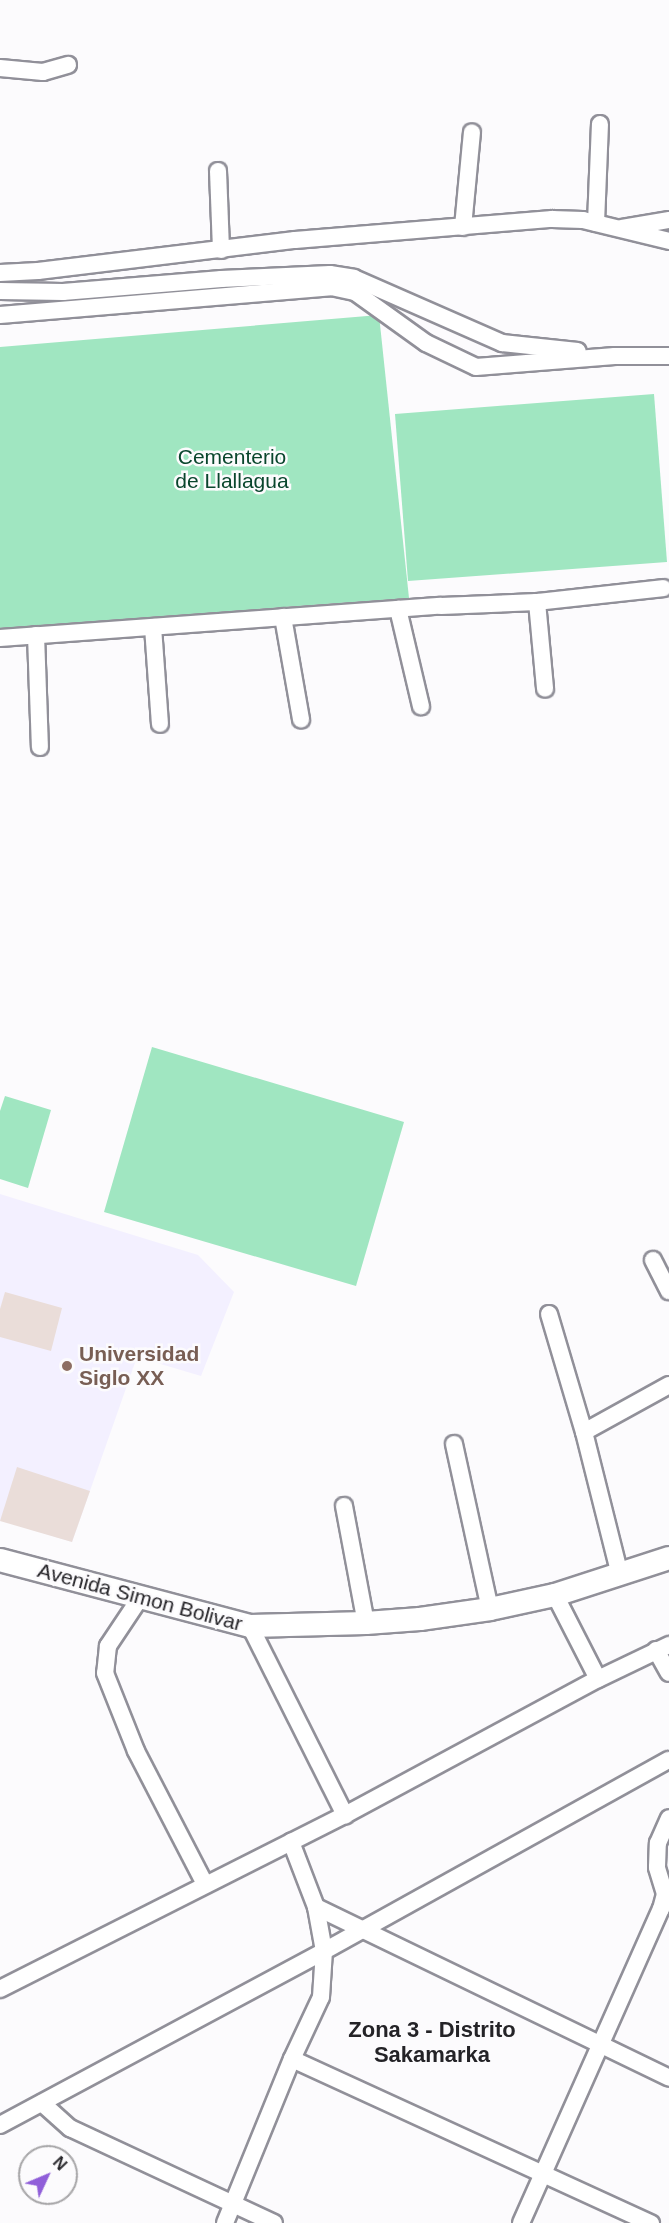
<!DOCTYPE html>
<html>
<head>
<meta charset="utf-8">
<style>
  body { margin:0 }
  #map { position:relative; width:669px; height:2223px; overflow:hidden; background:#fcfbfd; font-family:Helvetica,sans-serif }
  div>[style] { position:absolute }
  .built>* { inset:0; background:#f3f0ff }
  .green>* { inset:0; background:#a0e6c1 }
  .building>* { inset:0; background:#eaddd9 }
  .roads { filter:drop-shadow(2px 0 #919099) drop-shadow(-2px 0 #919099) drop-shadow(0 2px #919099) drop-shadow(0 -2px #919099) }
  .minor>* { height:16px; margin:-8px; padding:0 8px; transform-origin:8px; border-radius:8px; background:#fff }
  .secondary>* { height:22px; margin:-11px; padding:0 11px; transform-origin:11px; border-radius:11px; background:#fff }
  .dots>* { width:16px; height:16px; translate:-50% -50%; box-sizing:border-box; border:3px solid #fcfbfd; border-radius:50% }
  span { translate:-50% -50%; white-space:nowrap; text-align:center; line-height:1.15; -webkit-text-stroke:5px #fcfbfd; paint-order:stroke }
  .park-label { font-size:21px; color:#09462d }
  .education-label { font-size:21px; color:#785e54; font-weight:700 }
  .left { translate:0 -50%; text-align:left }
  .street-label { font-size:21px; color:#242327 }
  .neighbourhood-label { font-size:22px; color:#242327; font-weight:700 }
  .north { position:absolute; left:18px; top:2145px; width:60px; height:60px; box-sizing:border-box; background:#fcfbfd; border:2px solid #a6a5a7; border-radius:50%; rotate:46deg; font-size:16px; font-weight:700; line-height:24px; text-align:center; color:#242327 }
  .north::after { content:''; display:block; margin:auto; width:21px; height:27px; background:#905fd9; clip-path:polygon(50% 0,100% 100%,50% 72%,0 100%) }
</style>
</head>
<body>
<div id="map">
  <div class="built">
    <div style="clip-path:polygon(0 1194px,198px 1255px,234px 1292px,201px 1376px,137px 1357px,72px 1542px,0 1520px)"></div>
  </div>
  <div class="green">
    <div style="clip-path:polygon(379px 315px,409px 598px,0 628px,0 347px)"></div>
    <div style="clip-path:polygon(654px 394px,667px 562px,408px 581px,395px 414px)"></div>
    <div style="clip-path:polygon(152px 1047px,404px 1122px,356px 1286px,104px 1212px)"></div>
    <div style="clip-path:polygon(5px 1096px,51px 1110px,28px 1188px,0 1179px,0 1111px)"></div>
  </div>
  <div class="building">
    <div style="clip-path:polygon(5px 1292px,62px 1308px,51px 1351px,0 1337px,0 1309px)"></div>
    <div style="clip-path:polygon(17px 1467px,90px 1491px,72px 1542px,0 1521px)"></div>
  </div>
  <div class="roads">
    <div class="minor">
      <div style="left:0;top:68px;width:43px;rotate:5.3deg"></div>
      <div style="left:43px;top:72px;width:26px;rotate:-16deg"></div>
      <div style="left:218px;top:171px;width:79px;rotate:87.8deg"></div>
      <div style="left:596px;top:223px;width:99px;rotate:-87.7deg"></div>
      <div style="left:463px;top:227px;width:95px;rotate:-84.6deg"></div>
      <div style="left:622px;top:228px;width:48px;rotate:-9.7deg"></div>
      <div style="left:0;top:273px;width:38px;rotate:-3deg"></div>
      <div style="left:38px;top:271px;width:259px;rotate:-6.9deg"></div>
      <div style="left:295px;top:240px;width:258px;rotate:-4.7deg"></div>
      <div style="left:552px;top:219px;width:31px;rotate:2deg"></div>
      <div style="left:583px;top:220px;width:89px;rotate:13.7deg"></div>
      <div style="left:0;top:291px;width:63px;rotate:0.9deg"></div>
      <div style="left:63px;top:292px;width:159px;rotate:-4.7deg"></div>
      <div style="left:221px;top:279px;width:109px;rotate:-2.6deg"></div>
      <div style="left:330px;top:274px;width:24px;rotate:9deg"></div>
      <div style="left:354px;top:278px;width:162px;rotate:23.7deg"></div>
      <div style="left:502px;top:343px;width:76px;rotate:6deg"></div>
      <div style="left:0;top:315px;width:332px;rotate:-4.8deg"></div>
      <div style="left:331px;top:287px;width:25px;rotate:12deg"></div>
      <div style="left:355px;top:292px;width:87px;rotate:35.7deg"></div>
      <div style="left:426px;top:343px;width:55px;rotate:25.6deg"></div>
      <div style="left:476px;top:367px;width:139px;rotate:-4.5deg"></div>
      <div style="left:615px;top:356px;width:54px"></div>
      <div style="left:537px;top:602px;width:87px;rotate:84.7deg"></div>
      <div style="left:398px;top:609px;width:100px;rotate:76.7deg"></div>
      <div style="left:283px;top:617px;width:104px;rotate:80deg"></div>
      <div style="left:153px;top:627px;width:97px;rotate:85.9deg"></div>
      <div style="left:36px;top:635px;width:112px;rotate:88deg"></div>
      <div style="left:0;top:638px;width:442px;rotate:-4.2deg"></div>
      <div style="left:441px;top:606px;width:96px;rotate:-2.4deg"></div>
      <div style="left:537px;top:602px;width:127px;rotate:-6.3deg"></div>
      <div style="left:653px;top:1260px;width:35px;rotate:63deg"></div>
      <div style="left:549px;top:1314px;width:123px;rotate:73.5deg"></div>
      <div style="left:584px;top:1432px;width:147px;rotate:75.9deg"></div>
      <div style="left:584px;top:1432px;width:97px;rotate:-28.9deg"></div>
      <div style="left:454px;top:1444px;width:169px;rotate:77.7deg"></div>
      <div style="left:344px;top:1506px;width:119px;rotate:79.4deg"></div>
      <div style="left:555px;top:1595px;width:94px;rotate:62.9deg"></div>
      <div style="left:140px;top:1598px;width:58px;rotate:123.7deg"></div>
      <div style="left:108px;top:1646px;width:27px;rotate:96deg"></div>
      <div style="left:105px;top:1673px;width:84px;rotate:68.3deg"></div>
      <div style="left:136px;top:1751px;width:150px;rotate:62.6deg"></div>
      <div style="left:250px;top:1626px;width:212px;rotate:63.3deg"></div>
      <div style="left:656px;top:1650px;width:26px;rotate:61deg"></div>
      <div style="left:316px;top:1907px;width:392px;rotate:25.8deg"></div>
      <div style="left:0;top:1989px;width:386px;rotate:-26.8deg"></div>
      <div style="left:345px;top:1815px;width:287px;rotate:-28.3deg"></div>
      <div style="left:598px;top:1679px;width:79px;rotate:-25.6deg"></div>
      <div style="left:292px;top:2059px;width:395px;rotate:24.6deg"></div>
      <div style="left:42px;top:2103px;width:38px;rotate:42deg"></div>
      <div style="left:70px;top:2128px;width:225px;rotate:25deg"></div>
      <div style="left:0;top:2125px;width:368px;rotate:-28.2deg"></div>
      <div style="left:324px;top:1951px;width:394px;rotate:-29deg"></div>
      <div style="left:225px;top:2223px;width:177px;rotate:-67.8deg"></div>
      <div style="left:292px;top:2059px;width:68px;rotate:-64.9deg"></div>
      <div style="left:321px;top:1997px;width:46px;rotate:-86.3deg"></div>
      <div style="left:324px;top:1951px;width:45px;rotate:-100.3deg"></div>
      <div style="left:316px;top:1907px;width:70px;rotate:-111deg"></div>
      <div style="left:521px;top:2223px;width:344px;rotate:-66deg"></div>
      <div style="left:661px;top:1909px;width:16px;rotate:-75deg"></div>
      <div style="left:665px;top:1894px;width:28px;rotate:-107deg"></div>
      <div style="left:657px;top:1867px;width:24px;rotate:-88deg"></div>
      <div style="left:658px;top:1843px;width:27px;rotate:-66deg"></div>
    </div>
    <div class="secondary">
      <div style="left:0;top:1560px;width:259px;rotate:14.8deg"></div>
      <div style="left:250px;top:1626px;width:116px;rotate:-1.5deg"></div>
      <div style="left:366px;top:1623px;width:54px;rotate:-4.2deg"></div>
      <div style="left:420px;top:1619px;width:71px;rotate:-8.1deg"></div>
      <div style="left:490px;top:1609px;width:66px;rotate:-12.2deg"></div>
      <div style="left:555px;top:1595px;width:120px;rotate:-18deg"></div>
    </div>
  </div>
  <div class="dots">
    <div style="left:67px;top:1366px;background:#8d6e63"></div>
  </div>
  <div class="park-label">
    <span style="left:232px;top:469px">Cementerio<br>de Llallagua</span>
  </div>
  <div class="education-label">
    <span class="left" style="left:79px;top:1366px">Universidad<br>Siglo XX</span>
  </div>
  <div class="street-label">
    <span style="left:140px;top:1597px;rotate:15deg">Avenida Simon Bolivar</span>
  </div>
  <div class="neighbourhood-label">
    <span style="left:432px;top:2042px">Zona 3 - Distrito<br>Sakamarka</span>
  </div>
  <div class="north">N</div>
</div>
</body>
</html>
